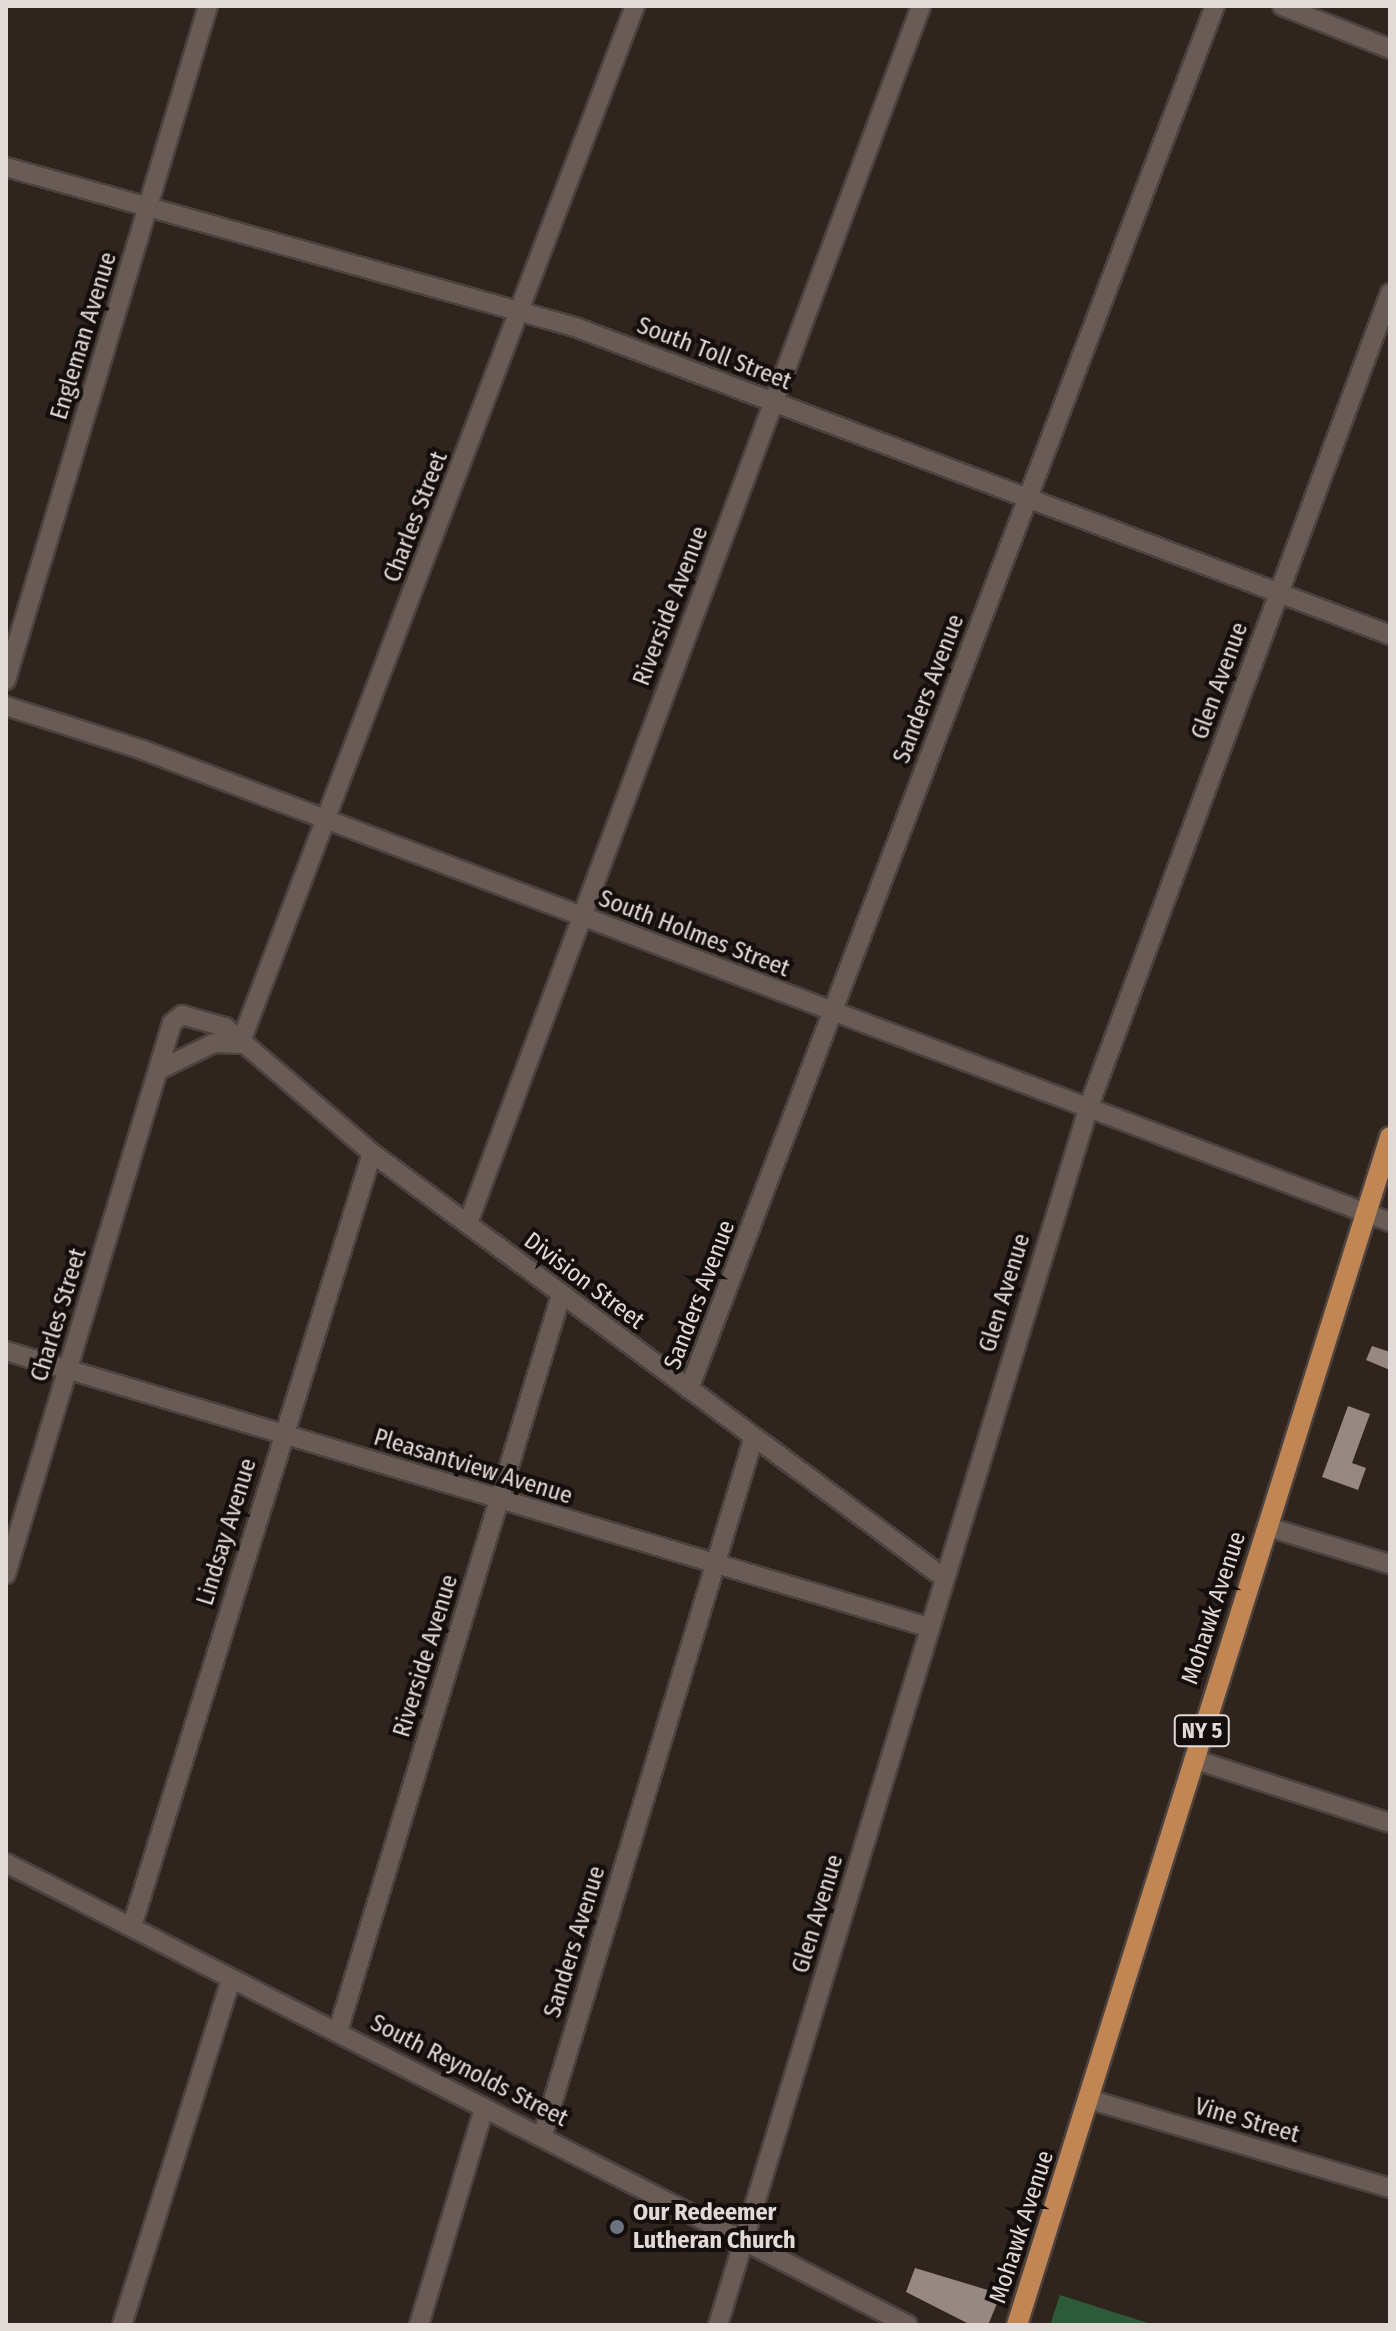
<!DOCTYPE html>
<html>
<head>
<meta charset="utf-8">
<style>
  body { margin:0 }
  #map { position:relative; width:1396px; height:2331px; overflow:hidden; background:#30241e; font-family:"Fira Sans Condensed",sans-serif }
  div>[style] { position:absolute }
  .green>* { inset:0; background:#2e5b37 }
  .building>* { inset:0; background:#978881 }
  .roads { filter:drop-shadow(2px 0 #4c423e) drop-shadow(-2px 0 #4c423e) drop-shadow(0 2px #4c423e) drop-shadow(0 -2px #4c423e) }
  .minor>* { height:18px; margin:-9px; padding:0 9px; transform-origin:9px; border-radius:9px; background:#695b55 }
  .primary>* { height:20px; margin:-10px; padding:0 10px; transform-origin:10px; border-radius:10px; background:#c18654 }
  .dots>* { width:22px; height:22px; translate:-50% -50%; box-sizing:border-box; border:4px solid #140e0c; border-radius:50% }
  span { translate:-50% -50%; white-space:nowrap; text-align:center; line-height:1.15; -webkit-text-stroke:8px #140e0c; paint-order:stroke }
  .shield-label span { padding:2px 6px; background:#140e0c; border:2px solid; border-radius:6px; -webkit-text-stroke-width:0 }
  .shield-label { font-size:22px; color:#e2dad6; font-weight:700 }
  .street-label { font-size:24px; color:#e2dad6 }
  .poi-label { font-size:24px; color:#e2dad6; font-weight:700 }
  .left { translate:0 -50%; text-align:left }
  .frame { position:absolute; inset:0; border:8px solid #e2dad6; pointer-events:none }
</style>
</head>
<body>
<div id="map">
  <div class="green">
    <div style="clip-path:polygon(1060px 2295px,1154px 2325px,1050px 2325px)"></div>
  </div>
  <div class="building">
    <div style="clip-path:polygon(1372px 1346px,1390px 1352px,1390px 1370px,1366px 1360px)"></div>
    <div style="clip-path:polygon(1348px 1406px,1370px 1414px,1352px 1463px,1366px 1468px,1358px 1490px,1322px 1477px)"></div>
    <div style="clip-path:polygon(915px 2268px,1001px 2294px,988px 2325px,971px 2325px,906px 2292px)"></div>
  </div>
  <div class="roads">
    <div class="minor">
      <div style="left:1282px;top:6px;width:116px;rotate:21.7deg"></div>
      <div style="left:6px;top:167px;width:591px;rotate:15.71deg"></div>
      <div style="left:575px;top:327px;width:871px;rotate:20.7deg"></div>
      <div style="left:6px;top:680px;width:704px;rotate:-73.32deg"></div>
      <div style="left:6px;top:706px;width:144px;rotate:17.8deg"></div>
      <div style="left:143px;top:750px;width:1333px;rotate:20.73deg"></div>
      <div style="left:240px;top:1044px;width:1111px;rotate:-69.17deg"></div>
      <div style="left:159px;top:1070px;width:61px;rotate:-26.1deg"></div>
      <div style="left:214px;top:1043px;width:26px;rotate:2deg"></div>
      <div style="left:468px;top:1223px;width:1299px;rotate:-69.58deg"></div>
      <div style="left:6px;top:1351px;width:962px;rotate:16.67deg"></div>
      <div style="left:689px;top:1389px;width:1480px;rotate:-69.18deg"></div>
      <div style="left:1268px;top:1527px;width:127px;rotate:16.9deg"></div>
      <div style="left:6px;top:1574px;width:575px;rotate:-73.23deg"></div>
      <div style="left:172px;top:1023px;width:13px;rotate:-39deg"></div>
      <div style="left:182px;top:1015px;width:45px;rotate:15.6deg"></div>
      <div style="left:225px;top:1027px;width:194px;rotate:40.6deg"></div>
      <div style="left:372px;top:1153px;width:711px;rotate:36.6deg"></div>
      <div style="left:1193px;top:1759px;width:207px;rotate:18deg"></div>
      <div style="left:6px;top:1863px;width:1013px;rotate:27.12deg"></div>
      <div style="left:132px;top:1926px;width:809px;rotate:-72.75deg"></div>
      <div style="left:338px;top:2031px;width:769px;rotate:-73.14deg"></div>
      <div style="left:1091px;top:2100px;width:312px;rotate:16.4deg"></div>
      <div style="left:542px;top:2137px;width:728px;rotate:-73.16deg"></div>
      <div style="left:122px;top:2325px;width:363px;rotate:-72.5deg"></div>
      <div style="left:419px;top:2325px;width:226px;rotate:-73.3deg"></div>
      <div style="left:718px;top:2325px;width:1274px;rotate:-73.07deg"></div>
      <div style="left:1089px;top:1106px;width:867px;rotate:-69.68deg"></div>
    </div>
    <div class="primary">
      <div style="left:1017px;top:2325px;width:1245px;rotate:-72.57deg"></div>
    </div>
  </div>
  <div class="dots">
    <div style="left:617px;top:2227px;background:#6b7280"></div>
  </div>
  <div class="shield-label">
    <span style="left:1202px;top:1731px">NY 5</span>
  </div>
  <div class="street-label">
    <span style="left:84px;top:336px;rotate:-73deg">Engleman Avenue</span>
    <span style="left:714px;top:354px;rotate:21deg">South Toll Street</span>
    <span style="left:416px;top:517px;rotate:-69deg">Charles Street</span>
    <span style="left:671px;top:606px;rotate:-69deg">Riverside Avenue</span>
    <span style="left:1220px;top:681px;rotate:-70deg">Glen Avenue</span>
    <span style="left:929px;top:689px;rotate:-69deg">Sanders Avenue</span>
    <span style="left:694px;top:934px;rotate:21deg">South Holmes Street</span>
    <span style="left:584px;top:1281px;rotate:37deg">Division Street</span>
    <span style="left:1005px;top:1293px;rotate:-73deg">Glen Avenue</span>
    <span style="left:700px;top:1295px;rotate:-69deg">Sanders Avenue</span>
    <span style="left:59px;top:1315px;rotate:-73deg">Charles Street</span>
    <span style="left:473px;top:1467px;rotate:17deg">Pleasantview Avenue</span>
    <span style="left:227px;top:1532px;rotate:-73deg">Lindsay Avenue</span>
    <span style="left:1214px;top:1608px;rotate:-72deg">Mohawk Avenue</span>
    <span style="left:426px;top:1656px;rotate:-73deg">Riverside Avenue</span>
    <span style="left:818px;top:1914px;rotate:-73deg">Glen Avenue</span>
    <span style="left:575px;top:1942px;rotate:-73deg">Sanders Avenue</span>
    <span style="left:469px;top:2071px;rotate:27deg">South Reynolds Street</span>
    <span style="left:1247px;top:2121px;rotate:16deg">Vine Street</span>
    <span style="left:1022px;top:2227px;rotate:-72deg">Mohawk Avenue</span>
  </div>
  <div class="poi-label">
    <span class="left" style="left:633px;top:2227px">Our Redeemer<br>Lutheran Church</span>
  </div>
  <div class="frame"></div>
</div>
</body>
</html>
